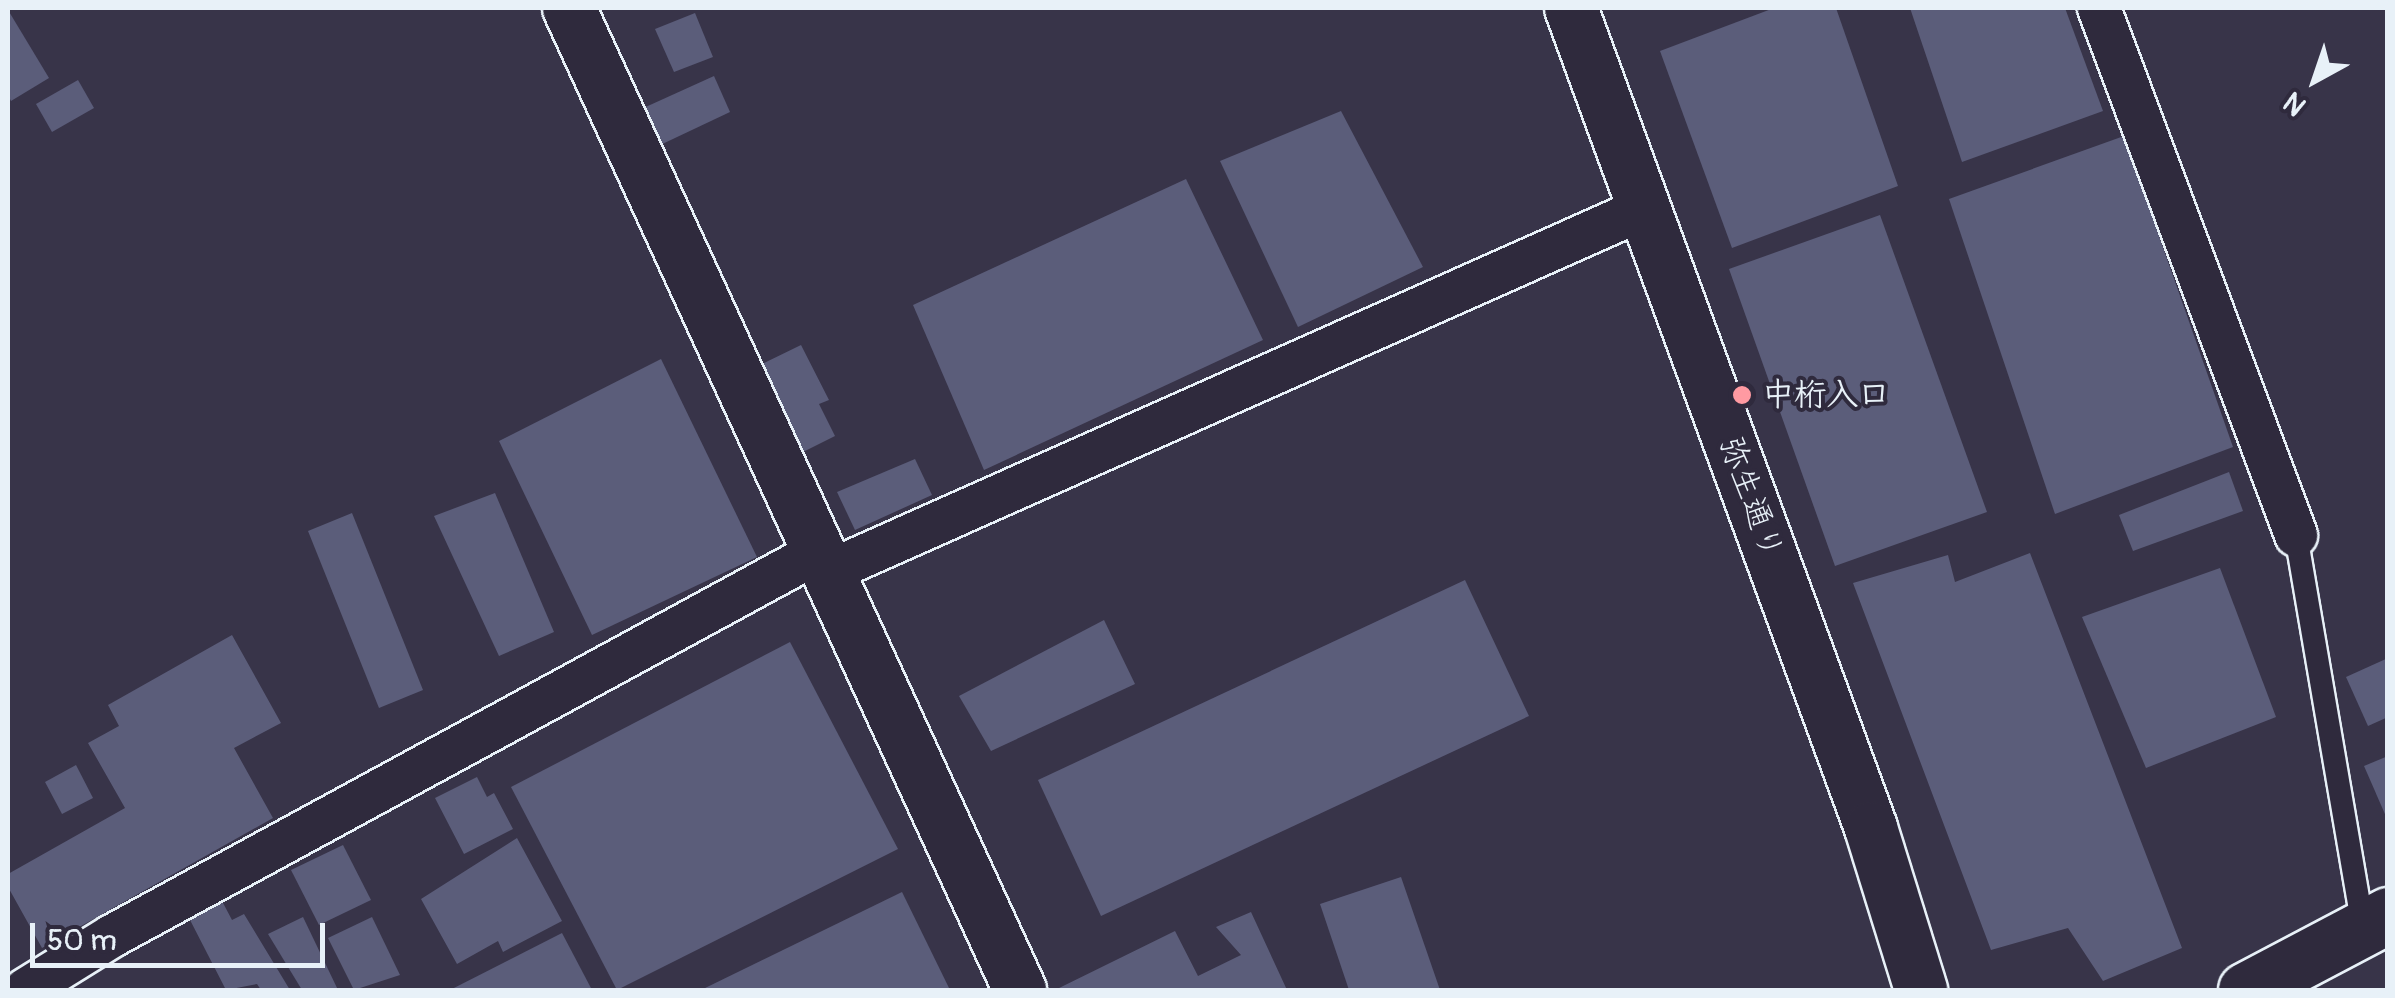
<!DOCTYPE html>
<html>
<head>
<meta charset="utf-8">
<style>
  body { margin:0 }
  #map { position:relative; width:2395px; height:998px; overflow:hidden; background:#383449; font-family:Pangolin,"Klee One",sans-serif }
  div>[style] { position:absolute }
  .building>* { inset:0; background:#5b5d7a }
  .roads { filter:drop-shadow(2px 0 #e8f1f8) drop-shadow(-2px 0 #e8f1f8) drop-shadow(0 2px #e8f1f8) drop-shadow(0 -2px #e8f1f8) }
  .service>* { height:22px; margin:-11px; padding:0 11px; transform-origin:11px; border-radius:11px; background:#2f2a3d }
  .minor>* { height:42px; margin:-21px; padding:0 21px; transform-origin:21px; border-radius:21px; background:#2f2a3d }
  .tertiary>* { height:52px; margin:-26px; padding:0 26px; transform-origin:26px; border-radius:26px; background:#2f2a3d }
  .secondary>* { height:55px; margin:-27.5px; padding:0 27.5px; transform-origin:27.5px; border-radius:27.5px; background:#2f2a3d }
  .dots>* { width:28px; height:28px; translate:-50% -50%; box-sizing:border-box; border:5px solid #2f2a3d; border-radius:50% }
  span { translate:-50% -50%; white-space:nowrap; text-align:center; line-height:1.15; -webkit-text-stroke:8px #2f2a3d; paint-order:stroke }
  .poi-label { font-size:32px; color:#e8f1f8; font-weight:700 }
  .left { translate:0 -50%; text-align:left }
  .street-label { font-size:32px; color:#e8f1f8 }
  .frame { position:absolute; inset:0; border:10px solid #e8f1f8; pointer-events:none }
  .north { position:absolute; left:2265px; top:30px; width:100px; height:100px; -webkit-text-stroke:8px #2f2a3d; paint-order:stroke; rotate:220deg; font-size:28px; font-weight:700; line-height:40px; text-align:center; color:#e8f1f8 }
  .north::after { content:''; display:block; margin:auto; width:35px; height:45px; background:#e8f1f8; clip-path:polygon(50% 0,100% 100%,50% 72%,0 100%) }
  .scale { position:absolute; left:30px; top:923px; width:295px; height:45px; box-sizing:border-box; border:5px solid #e8f1f8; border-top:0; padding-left:12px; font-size:30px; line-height:35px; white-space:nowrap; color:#e8f1f8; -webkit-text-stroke:8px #2f2a3d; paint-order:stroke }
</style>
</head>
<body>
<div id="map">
  <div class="building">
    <div style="clip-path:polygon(1774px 8px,1836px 8px,1898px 186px,1732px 248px,1660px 51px)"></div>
    <div style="clip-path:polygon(1910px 8px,2065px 8px,2103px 111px,1962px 162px)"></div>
    <div style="clip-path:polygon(8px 10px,49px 78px,11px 101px,8px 95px)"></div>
    <div style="clip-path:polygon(695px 13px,713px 57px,674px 72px,655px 29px)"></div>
    <div style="clip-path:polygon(714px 76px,730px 112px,656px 147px,639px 110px)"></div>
    <div style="clip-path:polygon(78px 80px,94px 108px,52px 132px,36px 104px)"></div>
    <div style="clip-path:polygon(1341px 111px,1423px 267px,1298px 327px,1220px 161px)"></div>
    <div style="clip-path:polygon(2124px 136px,2233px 447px,2055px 514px,1949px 199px)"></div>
    <div style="clip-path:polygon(1186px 179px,1263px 340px,984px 470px,913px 305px)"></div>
    <div style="clip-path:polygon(1880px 215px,1987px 512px,1835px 566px,1729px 269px)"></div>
    <div style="clip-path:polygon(801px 345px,829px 400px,819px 404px,835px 436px,795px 456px,752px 369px)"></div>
    <div style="clip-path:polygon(661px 359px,757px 557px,592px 635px,499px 441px)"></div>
    <div style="clip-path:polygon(915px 459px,932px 495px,855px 530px,837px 492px)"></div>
    <div style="clip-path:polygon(2229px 472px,2243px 511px,2133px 551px,2119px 515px)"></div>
    <div style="clip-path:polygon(495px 493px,554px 632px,499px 656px,434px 516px)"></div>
    <div style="clip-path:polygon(352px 513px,423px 690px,379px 708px,308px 531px)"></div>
    <div style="clip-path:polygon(2030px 553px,2182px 948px,2103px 981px,2068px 928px,1991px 950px,1853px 583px,1948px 555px,1955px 582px)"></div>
    <div style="clip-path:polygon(2220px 568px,2276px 717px,2146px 768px,2082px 617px)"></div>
    <div style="clip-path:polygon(1465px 580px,1529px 716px,1101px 916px,1038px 780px)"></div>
    <div style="clip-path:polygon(1104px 620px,1135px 684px,991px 751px,959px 696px)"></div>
    <div style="clip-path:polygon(232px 635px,281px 723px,234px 748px,273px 818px,42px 948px,8px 887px,8px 874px,125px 808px,88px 743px,119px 726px,108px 705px)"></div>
    <div style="clip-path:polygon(790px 642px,898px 849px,617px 990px,511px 787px)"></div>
    <div style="clip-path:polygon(2388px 658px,2388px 717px,2368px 726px,2346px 677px)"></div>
    <div style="clip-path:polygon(2388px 756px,2388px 821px,2364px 766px)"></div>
    <div style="clip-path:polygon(76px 765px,93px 798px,62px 814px,45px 782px)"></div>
    <div style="clip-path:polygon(477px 777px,487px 797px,494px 793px,513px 829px,464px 854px,435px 798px)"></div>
    <div style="clip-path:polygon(517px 838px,562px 921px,503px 952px,498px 941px,457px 964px,421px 899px)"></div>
    <div style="clip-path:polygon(343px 845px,371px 900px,319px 925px,291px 870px)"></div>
    <div style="clip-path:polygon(1401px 877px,1440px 990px,1349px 990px,1320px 904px)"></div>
    <div style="clip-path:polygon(902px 892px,950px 990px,701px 990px)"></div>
    <div style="clip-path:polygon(222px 901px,232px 920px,244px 914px,290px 990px,261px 990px,257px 984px,226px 990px,189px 918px)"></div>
    <div style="clip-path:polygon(1251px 912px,1287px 990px,1055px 990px,1175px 931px,1198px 976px,1241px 955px,1216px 927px)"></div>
    <div style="clip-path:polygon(303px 917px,338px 990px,302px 990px,268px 934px)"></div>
    <div style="clip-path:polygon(372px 917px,400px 975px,354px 990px,328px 938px)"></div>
    <div style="clip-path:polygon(562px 933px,592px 990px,450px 990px)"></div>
  </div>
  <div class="roads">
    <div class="service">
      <div style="left:2296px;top:535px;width:398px;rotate:80.3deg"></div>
    </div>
    <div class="minor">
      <div style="left:2099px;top:8px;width:563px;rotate:69.5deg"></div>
      <div style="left:830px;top:571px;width:892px;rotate:-24.01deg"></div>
      <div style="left:25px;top:990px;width:102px;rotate:-31.8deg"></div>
      <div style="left:112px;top:936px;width:806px;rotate:-28.54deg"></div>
    </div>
    <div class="tertiary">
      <div style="left:569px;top:8px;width:1081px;rotate:65.33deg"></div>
      <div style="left:1571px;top:8px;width:873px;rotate:69.9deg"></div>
      <div style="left:1871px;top:828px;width:170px;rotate:72.8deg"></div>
    </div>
    <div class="secondary">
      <div style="left:2246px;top:990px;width:161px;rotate:-27.8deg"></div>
    </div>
  </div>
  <div class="dots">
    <div style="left:1742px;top:395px;background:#ff9aa2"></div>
  </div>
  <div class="poi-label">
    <span class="left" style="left:1762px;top:395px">中桁入口</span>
  </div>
  <div class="street-label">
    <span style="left:1751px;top:498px;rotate:70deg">弥生通り</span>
  </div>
  <div class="frame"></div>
  <div class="north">N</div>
  <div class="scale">50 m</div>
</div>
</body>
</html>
